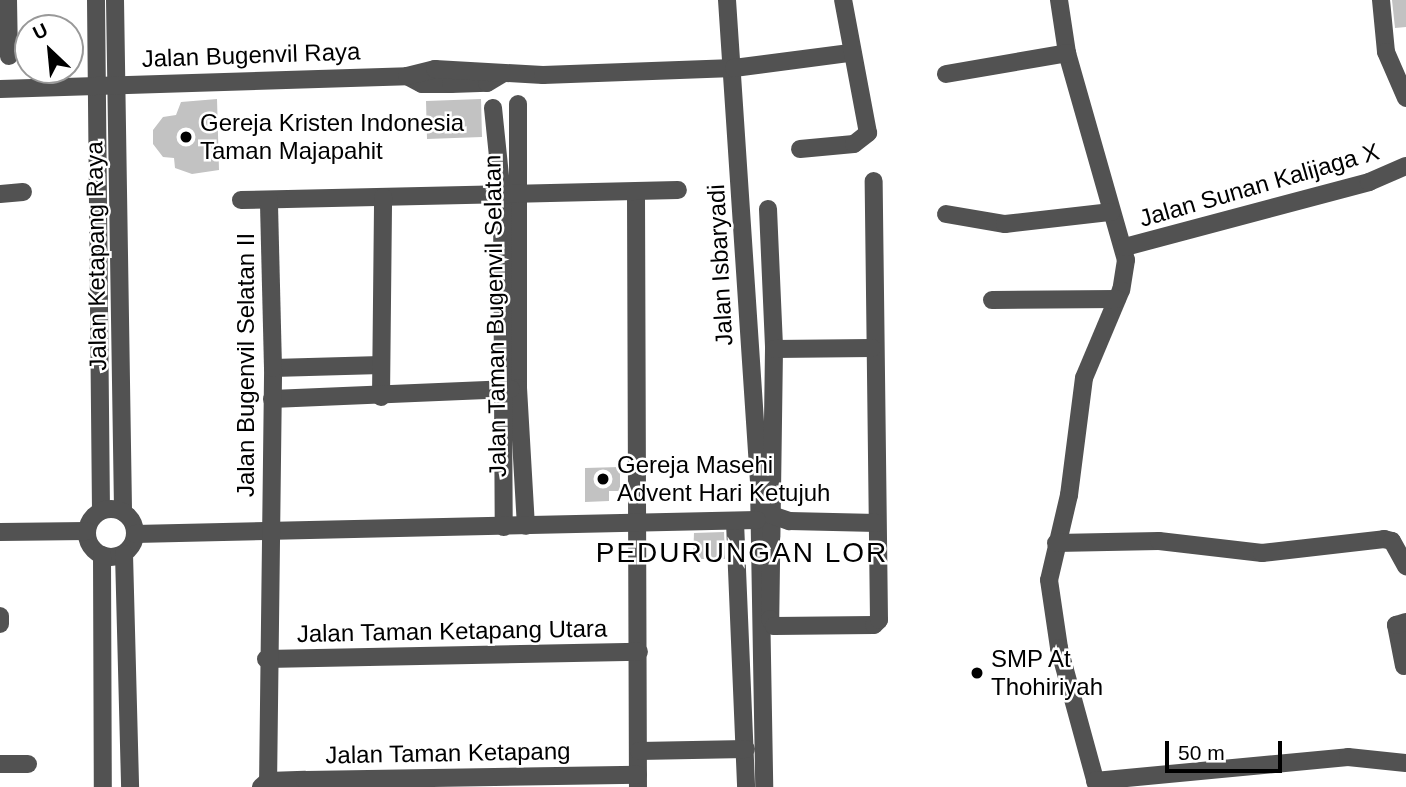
<!DOCTYPE html>
<html>
<head>
<meta charset="utf-8">
<style>
  body { margin:0 }
  #map { position:relative; width:1406px; height:787px; overflow:hidden; background:#fff; font-family:Helvetica,sans-serif }
  div>[style] { position:absolute }
  .building>* { inset:0; background:#c2c2c2 }
  .minor>* { height:18px; margin:-9px; padding:0 9px; transform-origin:9px; border-radius:9px; background:#525252 }
  .minor>.ring { margin:-9px; padding:0; box-sizing:content-box; background:none; border:18px solid #525252; border-radius:50% }
  .dots>* { width:19px; height:19px; translate:-50% -50%; box-sizing:border-box; border:4px solid #fff; border-radius:50% }
  span { translate:-50% -50%; white-space:nowrap; text-align:center; line-height:1.15; -webkit-text-stroke:5px #fff; paint-order:stroke }
  .street-label { font-size:24px; color:#000 }
  .poi-label { font-size:24px; color:#000 }
  .left { translate:0 -50%; text-align:left }
  .quarter-label { font-size:28px; color:#000; letter-spacing:2px }
  .north { position:absolute; left:14px; top:14px; width:70px; height:70px; box-sizing:border-box; background:#fff; border:2px solid #999; border-radius:50%; rotate:334deg; font-size:19px; font-weight:700; line-height:28px; text-align:center; color:#000 }
  .north::after { content:''; display:block; margin:auto; width:24px; height:32px; background:#000; clip-path:polygon(50% 0,100% 100%,50% 72%,0 100%) }
  .scale { position:absolute; left:1165px; top:741px; width:117px; height:32px; box-sizing:border-box; border:4px solid #000; border-top:0; padding-left:9px; font-size:21px; line-height:24px; white-space:nowrap; color:#000; -webkit-text-stroke:5px #fff; paint-order:stroke }
</style>
</head>
<body>
<div id="map">
  <div class="building">
    <div style="clip-path:polygon(1392px 0,1406px 0,1406px 27px,1395px 28px)"></div>
    <div style="clip-path:polygon(217px 99px,219px 170px,192px 174px,175px 168px,174px 158px,163px 157px,153px 144px,153px 130px,163px 117px,176px 115px,181px 102px)"></div>
    <div style="clip-path:polygon(481px 99px,482px 137px,427px 139px,426px 101px)"></div>
    <div style="clip-path:polygon(620px 467px,620px 491px,609px 491px,609px 501px,585px 502px,585px 468px)"></div>
    <div style="clip-path:polygon(724px 532px,725px 559px,693px 559px,694px 533px)"></div>
  </div>
  <div class="minor">
    <div style="left:8px;top:0;width:56px;rotate:89deg"></div>
    <div style="left:96px;top:0;width:511px;rotate:89.44deg"></div>
    <div style="left:115px;top:0;width:512px;rotate:89.1deg"></div>
    <div style="left:727px;top:0;width:487px;rotate:86.2deg"></div>
    <div style="left:759px;top:486px;width:301px;rotate:89deg"></div>
    <div style="left:1059px;top:0;width:54px;rotate:81.4deg"></div>
    <div style="left:1067px;top:53px;width:215px;rotate:74.1deg"></div>
    <div style="left:1126px;top:260px;width:30px;rotate:99deg"></div>
    <div style="left:1121px;top:290px;width:95px;rotate:112.8deg"></div>
    <div style="left:1084px;top:378px;width:118px;rotate:97.3deg"></div>
    <div style="left:1069px;top:495px;width:87px;rotate:103.2deg"></div>
    <div style="left:1049px;top:580px;width:69px;rotate:81.6deg"></div>
    <div style="left:1059px;top:648px;width:144px;rotate:74.7deg"></div>
    <div style="left:1381px;top:0;width:52px;rotate:84.5deg"></div>
    <div style="left:1386px;top:52px;width:50px;rotate:66.5deg"></div>
    <div style="left:946px;top:74px;width:123px;rotate:-9.8deg"></div>
    <div style="left:407px;top:76px;width:17px;rotate:28deg"></div>
    <div style="left:422px;top:84px;width:29px"></div>
    <div style="left:451px;top:84px;width:36px;rotate:-2deg"></div>
    <div style="left:487px;top:83px;width:17px;rotate:-31deg"></div>
    <div style="left:0;top:89px;width:407px;rotate:-1.8deg"></div>
    <div style="left:407px;top:76px;width:29px;rotate:-14deg"></div>
    <div style="left:435px;top:69px;width:108px;rotate:3.2deg"></div>
    <div style="left:543px;top:75px;width:191px;rotate:-2.1deg"></div>
    <div style="left:734px;top:68px;width:117px;rotate:-7.4deg"></div>
    <div style="left:518px;top:104px;width:284px;rotate:90deg"></div>
    <div style="left:518px;top:388px;width:138px;rotate:86.7deg"></div>
    <div style="left:493px;top:108px;width:87px;rotate:84.1deg"></div>
    <div style="left:502px;top:195px;width:332px;rotate:89.7deg"></div>
    <div style="left:800px;top:149px;width:54px;rotate:-5.3deg"></div>
    <div style="left:854px;top:144px;width:18px;rotate:-38deg"></div>
    <div style="left:868px;top:133px;width:135px;rotate:-100.6deg"></div>
    <div style="left:0;top:194px;width:23px;rotate:-5deg"></div>
    <div style="left:636px;top:194px;width:593px;rotate:89.81deg"></div>
    <div style="left:241px;top:200px;width:437px;rotate:-1.3deg"></div>
    <div style="left:768px;top:209px;width:140px;rotate:87.5deg"></div>
    <div style="left:774px;top:349px;width:270px;rotate:90.8deg"></div>
    <div style="left:770px;top:619px;width:8px;rotate:60deg"></div>
    <div style="left:774px;top:626px;width:100px;rotate:-0.6deg"></div>
    <div style="left:874px;top:625px;width:7px;rotate:-45deg"></div>
    <div style="left:879px;top:620px;width:439px;rotate:-90.7deg"></div>
    <div style="left:946px;top:214px;width:60px;rotate:9.6deg"></div>
    <div style="left:1005px;top:224px;width:107px;rotate:-6.5deg"></div>
    <div style="left:1125px;top:247px;width:253px;rotate:-14.9deg"></div>
    <div style="left:1369px;top:182px;width:40px;rotate:-23.4deg"></div>
    <div style="left:992px;top:300px;width:125px;rotate:-0.5deg"></div>
    <div style="left:774px;top:349px;width:98px;rotate:-0.6deg"></div>
    <div style="left:273px;top:368px;width:108px;rotate:-1.6deg"></div>
    <div style="left:381px;top:397px;width:200px;rotate:-89.4deg"></div>
    <div style="left:272px;top:399px;width:239px;rotate:-2.4deg"></div>
    <div class="ring" style="left:87px;top:509px;width:30px;height:30px"></div>
    <div style="left:763px;top:512px;width:28px;rotate:19deg"></div>
    <div style="left:789px;top:521px;width:88px;rotate:1.3deg"></div>
    <div style="left:735px;top:522px;width:265px;rotate:87.6deg"></div>
    <div style="left:0;top:532px;width:87px;rotate:-0.7deg"></div>
    <div style="left:135px;top:534px;width:622px;rotate:-1.29deg"></div>
    <div style="left:1056px;top:543px;width:103px;rotate:-1.1deg"></div>
    <div style="left:1159px;top:541px;width:104px;rotate:6.6deg"></div>
    <div style="left:1262px;top:553px;width:123px;rotate:-6.5deg"></div>
    <div style="left:1384px;top:539px;width:8px;rotate:14deg"></div>
    <div style="left:1392px;top:541px;width:29px;rotate:61deg"></div>
    <div style="left:124px;top:554px;width:233px;rotate:88.5deg"></div>
    <div style="left:102px;top:555px;width:232px;rotate:89.8deg"></div>
    <div style="left:0;top:616px;width:8px;rotate:90deg"></div>
    <div style="left:266px;top:659px;width:373px;rotate:-1.1deg"></div>
    <div style="left:1404px;top:666px;width:42px;rotate:-101deg"></div>
    <div style="left:1396px;top:625px;width:10px;rotate:-17deg"></div>
    <div style="left:639px;top:751px;width:107px;rotate:-1.1deg"></div>
    <div style="left:0;top:764px;width:28px"></div>
    <div style="left:1095px;top:781px;width:254px;rotate:-5.4deg"></div>
    <div style="left:1348px;top:757px;width:58px;rotate:5.9deg"></div>
    <div style="left:261px;top:787px;width:9px;rotate:-41deg"></div>
    <div style="left:268px;top:781px;width:37px;rotate:-2deg"></div>
    <div style="left:305px;top:780px;width:333px;rotate:-0.9deg"></div>
    <div style="left:268px;top:787px;width:419px;rotate:-89.3deg"></div>
    <div style="left:273px;top:368px;width:168px;rotate:-91.4deg"></div>
  </div>
  <div class="dots">
    <div style="left:186px;top:137px;background:#000"></div>
    <div style="left:603px;top:479px;background:#000"></div>
    <div style="left:977px;top:673px;background:#000"></div>
  </div>
  <div class="street-label">
    <span style="left:251px;top:55px;rotate:-2deg">Jalan Bugenvil Raya</span>
    <span style="left:1259px;top:185px;rotate:-16deg">Jalan Sunan Kalijaga X</span>
    <span style="left:96px;top:256px;rotate:-91deg">Jalan Ketapang Raya</span>
    <span style="left:720px;top:265px;rotate:-93deg">Jalan Isbaryadi</span>
    <span style="left:495px;top:316px;rotate:-91deg">Jalan Taman Bugenvil Selatan</span>
    <span style="left:246px;top:365px;rotate:-90deg">Jalan Bugenvil Selatan II</span>
    <span style="left:452px;top:631px;rotate:-1deg">Jalan Taman Ketapang Utara</span>
    <span style="left:448px;top:753px;rotate:-1deg">Jalan Taman Ketapang</span>
  </div>
  <div class="poi-label">
    <span class="left" style="left:200px;top:137px">Gereja Kristen Indonesia<br>Taman Majapahit</span>
    <span class="left" style="left:617px;top:479px">Gereja Masehi<br>Advent Hari Ketujuh</span>
    <span class="left" style="left:991px;top:673px">SMP At<br>Thohiriyah</span>
  </div>
  <div class="quarter-label">
    <span style="left:742px;top:553px">PEDURUNGAN LOR</span>
  </div>
  <div class="north">U</div>
  <div class="scale">50 m</div>
</div>
</body>
</html>
